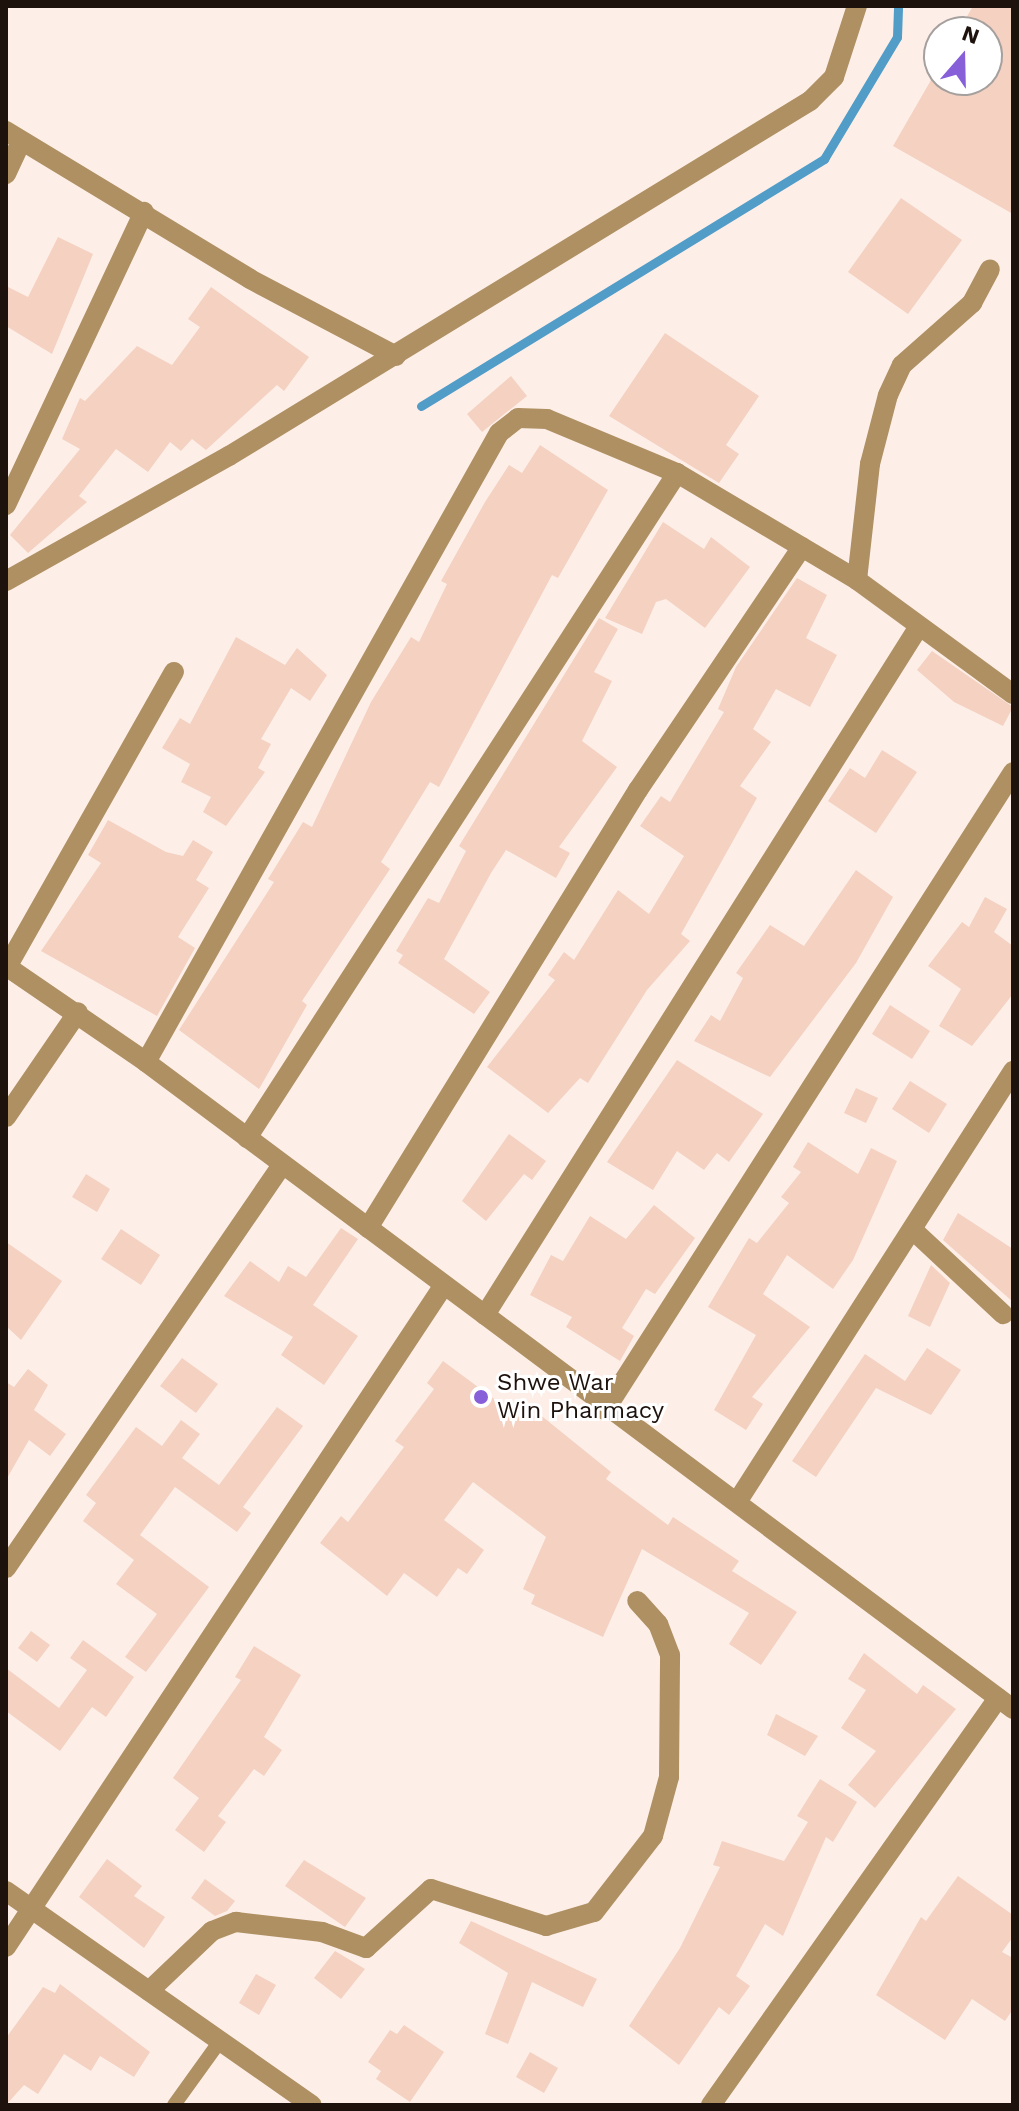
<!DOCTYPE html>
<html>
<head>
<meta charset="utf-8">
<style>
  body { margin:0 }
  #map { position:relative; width:1019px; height:2111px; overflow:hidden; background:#fdefe8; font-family:"Work Sans",sans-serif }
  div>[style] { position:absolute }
  .stream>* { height:9px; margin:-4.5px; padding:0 4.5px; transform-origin:4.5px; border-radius:4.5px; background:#529cc8 }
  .building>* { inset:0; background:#f4d1c1 }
  .service>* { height:14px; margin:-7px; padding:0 7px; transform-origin:7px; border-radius:7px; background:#af9063 }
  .minor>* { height:20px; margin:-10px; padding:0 10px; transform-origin:10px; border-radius:10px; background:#af9063 }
  .dots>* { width:22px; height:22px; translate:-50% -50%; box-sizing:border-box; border:4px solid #fff; border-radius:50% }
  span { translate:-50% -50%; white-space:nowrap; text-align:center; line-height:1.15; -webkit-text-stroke:6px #fff; paint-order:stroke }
  .poi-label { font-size:24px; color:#1e120d }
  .left { translate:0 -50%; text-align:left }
  .frame { position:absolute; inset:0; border:8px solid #1e120d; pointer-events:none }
  .north { position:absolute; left:923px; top:16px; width:80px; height:80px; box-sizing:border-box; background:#fff; border:2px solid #a5a09e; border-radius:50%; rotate:20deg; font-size:22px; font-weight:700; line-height:32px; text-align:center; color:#1e120d }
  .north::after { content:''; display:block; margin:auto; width:28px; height:36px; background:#875fd9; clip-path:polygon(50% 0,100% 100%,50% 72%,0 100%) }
</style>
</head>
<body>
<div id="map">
  <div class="stream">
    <div style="left:421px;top:406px;width:473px;rotate:-31.5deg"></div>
    <div style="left:824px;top:159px;width:142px;rotate:-59.1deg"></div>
    <div style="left:897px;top:37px;width:31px;rotate:-88deg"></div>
  </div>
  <div class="building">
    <div style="clip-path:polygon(973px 6px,1013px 6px,1013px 214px,893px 146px,931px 80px,987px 80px,987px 32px,958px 32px)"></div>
    <div style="clip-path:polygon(901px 198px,962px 240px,908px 314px,848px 272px)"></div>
    <div style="clip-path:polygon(58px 237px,93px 254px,52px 354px,6px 326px,6px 286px,28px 297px)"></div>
    <div style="clip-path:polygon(211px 287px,309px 357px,284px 391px,277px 385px,206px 450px,192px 439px,181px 451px,170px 442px,148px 472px,116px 449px,79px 496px,87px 502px,28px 553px,10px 535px,80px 449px,62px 439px,80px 398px,85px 401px,137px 346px,172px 365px,200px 327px,188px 319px)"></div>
    <div style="clip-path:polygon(665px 333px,759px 396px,726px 445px,739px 454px,719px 483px,609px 416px)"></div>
    <div style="clip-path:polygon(511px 376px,527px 396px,482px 432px,467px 414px)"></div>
    <div style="clip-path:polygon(540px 445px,608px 490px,558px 578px,552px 575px,439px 787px,430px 782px,381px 862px,390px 869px,302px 1001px,307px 1005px,259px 1089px,179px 1030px,274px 882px,268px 879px,303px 822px,312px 827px,371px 702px,411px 637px,419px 642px,447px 584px,441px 581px,485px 502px,509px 465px,522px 473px)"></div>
    <div style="clip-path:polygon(663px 522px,704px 549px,711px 537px,750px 567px,705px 628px,666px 599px,656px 602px,642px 634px,605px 618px)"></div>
    <div style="clip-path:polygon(797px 578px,827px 595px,806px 638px,837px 655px,810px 707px,776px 689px,753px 729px,771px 742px,740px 786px,757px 798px,681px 934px,690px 941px,647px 990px,588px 1083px,580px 1078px,548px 1113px,487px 1067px,555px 980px,548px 975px,564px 952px,574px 960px,618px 890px,649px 914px,684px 856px,640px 826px,661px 796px,670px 802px,724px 712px,718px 709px,736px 667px)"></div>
    <div style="clip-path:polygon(599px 618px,618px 629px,594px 672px,612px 681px,582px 741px,617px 767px,559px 847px,570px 853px,556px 878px,506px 850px,491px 873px,444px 959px,490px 992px,474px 1014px,398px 963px,403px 955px,396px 951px,428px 898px,439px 903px,466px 851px,459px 846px)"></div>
    <div style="clip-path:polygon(236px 637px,285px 665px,297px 648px,327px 675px,310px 701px,291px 688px,261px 739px,271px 744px,258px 768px,265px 772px,226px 826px,203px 812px,211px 797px,181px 782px,190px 764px,162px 748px,180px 718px,190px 724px)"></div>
    <div style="clip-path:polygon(932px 651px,1013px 707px,1003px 726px,954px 702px,917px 670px)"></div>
    <div style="clip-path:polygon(882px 750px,917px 772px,876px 833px,828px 801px,850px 768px,865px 778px)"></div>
    <div style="clip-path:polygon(108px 820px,166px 852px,183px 856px,193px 840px,213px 852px,196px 880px,209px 888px,178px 937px,195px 948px,157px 1016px,41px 951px,101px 863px,88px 855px)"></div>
    <div style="clip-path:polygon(856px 870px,893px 897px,856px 963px,770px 1077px,694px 1041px,711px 1015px,720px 1021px,743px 978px,736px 973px,770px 925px,804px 946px)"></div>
    <div style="clip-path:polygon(985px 897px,1007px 909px,994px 932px,1013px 946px,1013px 994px,972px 1046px,939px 1026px,961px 989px,928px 966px,962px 922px,969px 927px)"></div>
    <div style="clip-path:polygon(890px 1005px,930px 1031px,912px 1059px,872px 1034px)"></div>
    <div style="clip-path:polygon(677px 1060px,763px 1114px,729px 1162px,717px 1153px,704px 1170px,677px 1151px,653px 1190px,607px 1162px)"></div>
    <div style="clip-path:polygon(910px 1081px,947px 1104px,929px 1133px,892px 1109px)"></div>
    <div style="clip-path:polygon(856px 1088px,878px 1098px,866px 1123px,844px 1113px)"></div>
    <div style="clip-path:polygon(509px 1134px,546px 1161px,532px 1180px,524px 1174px,486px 1221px,462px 1201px)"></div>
    <div style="clip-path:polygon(808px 1142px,858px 1174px,871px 1148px,897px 1161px,853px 1260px,833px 1289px,787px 1255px,763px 1294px,810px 1327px,752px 1397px,763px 1404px,746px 1430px,714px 1410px,756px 1335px,708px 1307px,749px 1238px,757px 1243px,789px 1203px,781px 1197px,801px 1172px,793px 1167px)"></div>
    <div style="clip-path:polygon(86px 1174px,110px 1189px,97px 1212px,72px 1197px)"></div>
    <div style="clip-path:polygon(654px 1205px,695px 1238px,655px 1294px,646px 1289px,622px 1328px,634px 1336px,620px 1361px,566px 1327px,572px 1317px,530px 1295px,551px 1255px,563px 1261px,590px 1216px,626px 1239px)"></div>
    <div style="clip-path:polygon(958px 1213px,1013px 1249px,1013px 1302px,943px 1240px)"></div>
    <div style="clip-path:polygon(341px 1228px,358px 1239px,313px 1305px,358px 1336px,324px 1385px,281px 1355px,293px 1337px,224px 1296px,250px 1261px,279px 1282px,288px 1266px,306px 1277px)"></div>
    <div style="clip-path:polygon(121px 1229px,160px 1255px,141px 1285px,101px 1259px)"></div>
    <div style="clip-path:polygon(6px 1242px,62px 1281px,21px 1340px,6px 1326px)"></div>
    <div style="clip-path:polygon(931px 1265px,950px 1283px,930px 1327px,908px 1316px)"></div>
    <div style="clip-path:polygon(927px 1348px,961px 1370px,931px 1415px,876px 1388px,816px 1477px,792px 1461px,865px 1354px,905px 1381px)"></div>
    <div style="clip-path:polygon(182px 1358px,218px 1384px,196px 1413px,160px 1386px)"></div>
    <div style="clip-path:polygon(443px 1361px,524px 1421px,533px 1409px,611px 1472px,606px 1479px,668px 1525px,673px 1517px,739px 1561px,732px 1571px,797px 1612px,761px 1665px,729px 1644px,749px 1613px,642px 1549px,603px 1637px,531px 1604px,535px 1595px,523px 1589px,546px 1537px,473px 1482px,444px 1520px,484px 1550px,467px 1574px,458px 1568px,437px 1597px,404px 1573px,387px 1596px,320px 1543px,341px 1516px,348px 1522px,404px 1447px,395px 1441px,434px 1389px,427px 1383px)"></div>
    <div style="clip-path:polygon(28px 1369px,48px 1385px,34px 1410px,66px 1434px,50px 1456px,29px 1440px,6px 1480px,6px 1382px,14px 1387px)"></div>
    <div style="clip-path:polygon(277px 1407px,303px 1426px,243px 1507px,251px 1513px,237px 1532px,175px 1487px,140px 1535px,209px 1587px,146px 1672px,125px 1657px,157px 1614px,116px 1584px,134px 1560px,83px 1521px,96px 1503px,86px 1495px,136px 1427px,162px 1446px,181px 1420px,200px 1434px,182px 1458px,219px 1485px)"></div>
    <div style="clip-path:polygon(31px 1631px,50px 1645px,37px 1662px,18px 1648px)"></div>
    <div style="clip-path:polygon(83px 1640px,134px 1677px,106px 1717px,92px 1707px,60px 1751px,6px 1711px,6px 1668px,59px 1708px,87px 1670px,70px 1658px)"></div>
    <div style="clip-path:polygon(254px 1646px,301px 1675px,264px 1737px,282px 1750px,264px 1776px,254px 1769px,218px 1816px,226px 1822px,204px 1852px,175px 1830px,199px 1798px,173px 1778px,241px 1680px,235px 1677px)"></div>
    <div style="clip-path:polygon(864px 1653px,917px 1694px,923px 1685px,956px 1709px,875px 1808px,848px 1785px,876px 1751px,841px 1728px,866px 1690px,848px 1679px)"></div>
    <div style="clip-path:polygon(776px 1714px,818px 1736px,805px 1756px,767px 1735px)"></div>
    <div style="clip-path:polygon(820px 1779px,857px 1802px,833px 1842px,826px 1837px,783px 1936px,765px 1924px,736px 1976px,750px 1986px,729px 2015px,719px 2007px,679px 2065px,629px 2026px,680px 1948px,720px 1867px,713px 1865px,722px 1841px,784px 1861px,808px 1822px,797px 1816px)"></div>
    <div style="clip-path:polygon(107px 1859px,142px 1886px,134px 1896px,165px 1917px,144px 1948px,79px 1897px)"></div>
    <div style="clip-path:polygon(304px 1860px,366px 1898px,345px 1927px,285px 1886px)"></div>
    <div style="clip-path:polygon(958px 1876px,1013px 1915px,1013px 1937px,1002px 1952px,1013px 1958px,1013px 2009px,1005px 2021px,972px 1999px,945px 2040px,876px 1995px,921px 1917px,926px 1921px)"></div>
    <div style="clip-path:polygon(205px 1879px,235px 1901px,227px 1911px,215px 1916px,191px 1898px)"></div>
    <div style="clip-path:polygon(471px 1921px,597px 1979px,583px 2007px,532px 1982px,508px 2044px,485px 2034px,508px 1973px,459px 1943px)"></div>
    <div style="clip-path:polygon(335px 1951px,365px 1969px,341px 1999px,314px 1978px)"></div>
    <div style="clip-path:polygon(256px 1974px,276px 1985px,259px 2015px,239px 2003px)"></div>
    <div style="clip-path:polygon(60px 1984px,150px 2052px,134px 2077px,100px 2056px,91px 2071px,64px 2054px,38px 2094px,24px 2085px,6px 2105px,6px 2038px,43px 1987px,55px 1993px)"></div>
    <div style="clip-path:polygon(404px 2025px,444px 2052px,410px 2102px,376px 2079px,381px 2071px,368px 2062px,390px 2030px,397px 2034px)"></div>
    <div style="clip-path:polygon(530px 2052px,558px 2068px,544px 2093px,516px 2077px)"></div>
  </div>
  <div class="service">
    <div style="left:174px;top:2105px;width:79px;rotate:-54.3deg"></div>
  </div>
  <div class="minor">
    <div style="left:6px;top:131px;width:285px;rotate:31.2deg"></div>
    <div style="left:250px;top:279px;width:165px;rotate:27.8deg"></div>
    <div style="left:6px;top:174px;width:35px;rotate:-65deg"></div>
    <div style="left:6px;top:505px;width:324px;rotate:-64.8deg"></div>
    <div style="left:857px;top:580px;width:117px;rotate:-83.6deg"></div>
    <div style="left:870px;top:464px;width:71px;rotate:-75.4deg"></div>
    <div style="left:888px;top:395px;width:33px;rotate:-65deg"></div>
    <div style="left:902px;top:365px;width:94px;rotate:-41.5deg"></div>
    <div style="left:972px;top:303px;width:38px;rotate:-62deg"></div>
    <div style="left:6px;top:581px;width:256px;rotate:-29.3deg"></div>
    <div style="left:229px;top:456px;width:681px;rotate:-31.43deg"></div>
    <div style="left:810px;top:101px;width:34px;rotate:-45deg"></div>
    <div style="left:834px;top:77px;width:75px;rotate:-72.1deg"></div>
    <div style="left:6px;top:966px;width:170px;rotate:34.4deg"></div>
    <div style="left:146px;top:1062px;width:1082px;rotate:36.73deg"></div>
    <div style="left:7px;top:967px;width:339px;rotate:-60.5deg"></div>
    <div style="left:146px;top:1062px;width:721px;rotate:-60.7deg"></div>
    <div style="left:499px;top:433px;width:24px;rotate:-38deg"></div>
    <div style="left:518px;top:418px;width:29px;rotate:2deg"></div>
    <div style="left:547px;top:419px;width:141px;rotate:22.6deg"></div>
    <div style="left:677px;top:473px;width:209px;rotate:30.7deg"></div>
    <div style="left:857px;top:580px;width:193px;rotate:36.2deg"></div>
    <div style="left:6px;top:1117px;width:127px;rotate:-55.6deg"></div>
    <div style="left:247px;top:1138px;width:792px;rotate:-57.11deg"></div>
    <div style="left:368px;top:1228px;width:515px;rotate:-58.35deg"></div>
    <div style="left:638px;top:790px;width:293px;rotate:-56deg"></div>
    <div style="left:914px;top:1231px;width:122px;rotate:43deg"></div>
    <div style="left:485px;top:1315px;width:812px;rotate:-57.78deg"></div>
    <div style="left:605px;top:1410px;width:757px;rotate:-57.4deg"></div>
    <div style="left:737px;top:1502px;width:512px;rotate:-57.37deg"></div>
    <div style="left:6px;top:1568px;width:488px;rotate:-55.6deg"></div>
    <div style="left:6px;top:1891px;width:373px;rotate:35deg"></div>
    <div style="left:6px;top:1947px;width:794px;rotate:-56.51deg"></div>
    <div style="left:149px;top:1991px;width:87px;rotate:-43.6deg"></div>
    <div style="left:212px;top:1931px;width:26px;rotate:-21deg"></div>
    <div style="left:236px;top:1922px;width:87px;rotate:6.6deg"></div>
    <div style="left:322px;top:1932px;width:47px;rotate:20deg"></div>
    <div style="left:366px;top:1948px;width:88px;rotate:-42.2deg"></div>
    <div style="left:431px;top:1889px;width:121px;rotate:17.8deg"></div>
    <div style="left:546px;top:1926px;width:50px;rotate:-16.3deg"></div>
    <div style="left:594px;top:1912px;width:96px;rotate:-52.2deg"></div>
    <div style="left:653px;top:1836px;width:61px;rotate:-74.8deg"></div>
    <div style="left:669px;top:1777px;width:122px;rotate:-89.5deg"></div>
    <div style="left:670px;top:1655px;width:33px;rotate:-111deg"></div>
    <div style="left:658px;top:1624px;width:31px;rotate:-132deg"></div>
    <div style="left:711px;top:2105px;width:498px;rotate:-54.8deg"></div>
  </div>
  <div class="dots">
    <div style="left:481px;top:1397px;background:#875fd9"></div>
  </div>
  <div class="poi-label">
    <span class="left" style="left:497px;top:1397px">Shwe War<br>Win Pharmacy</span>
  </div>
  <div class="frame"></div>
  <div class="north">N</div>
</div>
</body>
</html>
